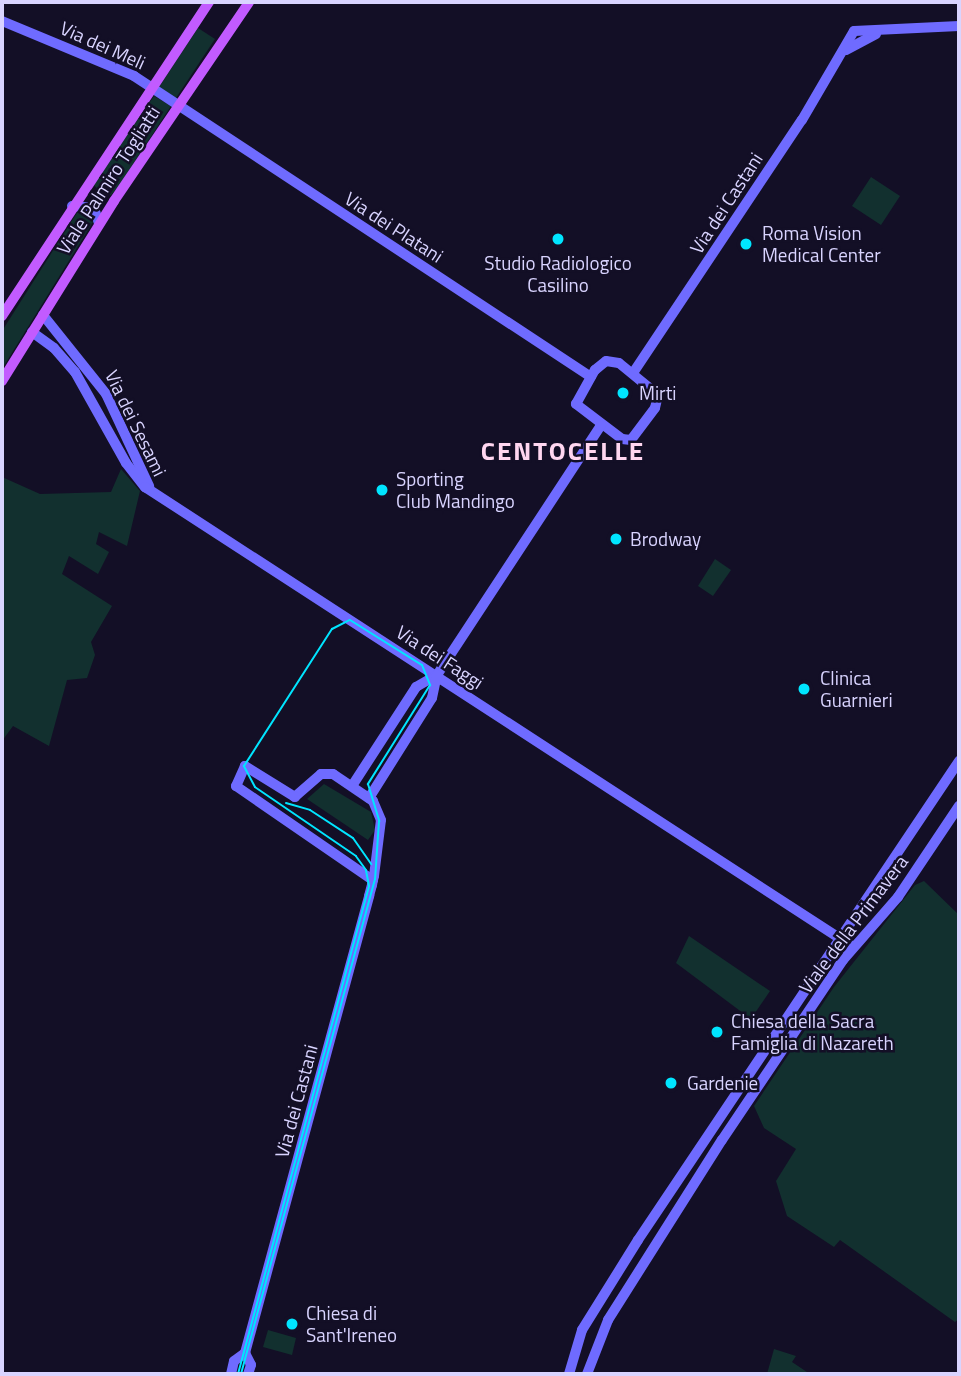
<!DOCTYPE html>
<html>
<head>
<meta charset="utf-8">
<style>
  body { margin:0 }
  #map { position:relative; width:961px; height:1376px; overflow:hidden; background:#130f26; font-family:"Titillium Web",sans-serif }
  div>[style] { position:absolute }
  .green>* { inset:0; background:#12302f }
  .secondary>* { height:10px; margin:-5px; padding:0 5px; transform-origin:5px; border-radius:5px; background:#6f6bff }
  .primary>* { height:10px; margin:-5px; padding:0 5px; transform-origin:5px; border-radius:5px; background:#c25bff }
  .tram>* { height:2px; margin:-1px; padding:0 1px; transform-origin:1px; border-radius:1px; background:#00e5ff }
  .dots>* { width:19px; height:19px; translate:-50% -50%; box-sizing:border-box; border:4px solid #130f26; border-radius:50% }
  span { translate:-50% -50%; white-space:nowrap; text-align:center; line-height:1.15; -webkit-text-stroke:5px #130f26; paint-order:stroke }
  .street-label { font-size:19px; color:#d9d4ff }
  .poi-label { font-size:19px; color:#d9d4ff }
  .left { translate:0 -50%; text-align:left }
  .district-label { font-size:26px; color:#ffd6f0; font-weight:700; letter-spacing:2px }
  .frame { position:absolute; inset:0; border:4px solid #d9d4ff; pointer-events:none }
</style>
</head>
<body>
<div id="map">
  <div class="green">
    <div style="clip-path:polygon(198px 28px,215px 39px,176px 98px,159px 87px)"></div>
    <div style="clip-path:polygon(154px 96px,171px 106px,118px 187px,111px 195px,103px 196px,94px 185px,100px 174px)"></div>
    <div style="clip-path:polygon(871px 177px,900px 196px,881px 225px,852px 206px)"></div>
    <div style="clip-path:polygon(80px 208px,91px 209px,93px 222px,2px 369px,2px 331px)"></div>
    <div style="clip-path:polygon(121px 469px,140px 491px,127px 546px,99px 532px,96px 544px,109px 552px,98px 574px,69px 556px,62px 574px,112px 606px,91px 642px,95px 655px,87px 678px,67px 680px,49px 746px,13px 726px,2px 741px,2px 477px,40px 494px,111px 492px)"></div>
    <div style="clip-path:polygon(715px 559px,731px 570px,713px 596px,698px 586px)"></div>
    <div style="clip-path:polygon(324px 784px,371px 812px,375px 830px,368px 840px,307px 799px)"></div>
    <div style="clip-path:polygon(924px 881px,959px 915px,959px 1319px,955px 1322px,840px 1240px,834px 1247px,787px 1216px,776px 1181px,796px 1149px,764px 1128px,754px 1106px,834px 987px,915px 885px)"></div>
    <div style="clip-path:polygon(689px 936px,770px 991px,751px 1019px,676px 963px)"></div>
    <div style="clip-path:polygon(268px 1330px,296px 1338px,292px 1355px,263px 1347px)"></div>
    <div style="clip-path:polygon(774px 1349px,796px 1356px,792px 1362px,810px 1374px,767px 1374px)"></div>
  </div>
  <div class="secondary">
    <div style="left:2px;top:21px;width:143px;rotate:22.6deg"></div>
    <div style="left:134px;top:76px;width:547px;rotate:33.37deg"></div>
    <div style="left:846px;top:50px;width:34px;rotate:-28deg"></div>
    <div style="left:72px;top:206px;width:22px;rotate:5deg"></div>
    <div style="left:94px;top:208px;width:16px;rotate:72deg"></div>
    <div style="left:43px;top:315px;width:101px;rotate:51.4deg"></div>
    <div style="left:106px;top:394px;width:102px;rotate:64.9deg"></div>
    <div style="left:32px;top:332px;width:27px;rotate:36deg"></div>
    <div style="left:54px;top:348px;width:32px;rotate:49deg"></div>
    <div style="left:75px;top:372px;width:104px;rotate:60.7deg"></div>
    <div style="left:126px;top:463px;width:31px;rotate:52deg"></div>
    <div style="left:145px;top:487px;width:844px;rotate:33.01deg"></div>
    <div style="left:606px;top:361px;width:13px;rotate:9deg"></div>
    <div style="left:619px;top:363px;width:50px;rotate:39.4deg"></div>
    <div style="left:658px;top:395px;width:13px;rotate:103deg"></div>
    <div style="left:655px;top:408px;width:40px;rotate:127deg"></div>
    <div style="left:631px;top:440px;width:9px;rotate:-174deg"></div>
    <div style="left:622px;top:439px;width:58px;rotate:-142.7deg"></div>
    <div style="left:576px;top:404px;width:39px;rotate:-61deg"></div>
    <div style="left:595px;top:370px;width:14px;rotate:-39deg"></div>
    <div style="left:633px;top:373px;width:304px;rotate:-56.3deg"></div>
    <div style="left:802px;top:120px;width:103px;rotate:-59.7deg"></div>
    <div style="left:854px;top:31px;width:105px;rotate:-2.7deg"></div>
    <div style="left:437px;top:675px;width:299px;rotate:-56.7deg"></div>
    <div style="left:352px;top:786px;width:118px;rotate:-57.1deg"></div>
    <div style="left:416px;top:687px;width:24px;rotate:-30deg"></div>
    <div style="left:369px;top:798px;width:118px;rotate:-57.8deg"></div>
    <div style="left:432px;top:698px;width:24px;rotate:-78deg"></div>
    <div style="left:245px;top:1353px;width:474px;rotate:-74.8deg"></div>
    <div style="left:369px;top:896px;width:11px;rotate:-75deg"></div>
    <div style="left:372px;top:885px;width:5px;rotate:-79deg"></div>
    <div style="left:373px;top:880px;width:4px;rotate:-76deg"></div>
    <div style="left:374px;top:876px;width:56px;rotate:-82.9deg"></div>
    <div style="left:381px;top:820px;width:21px;rotate:-113deg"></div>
    <div style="left:373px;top:801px;width:48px;rotate:-146deg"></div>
    <div style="left:333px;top:774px;width:12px;rotate:180deg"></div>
    <div style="left:321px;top:774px;width:35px;rotate:139deg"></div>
    <div style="left:295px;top:797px;width:59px;rotate:-148.2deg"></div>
    <div style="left:245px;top:766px;width:22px;rotate:114deg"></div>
    <div style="left:236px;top:786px;width:166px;rotate:34.5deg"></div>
    <div style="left:245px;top:1353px;width:13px;rotate:63deg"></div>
    <div style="left:251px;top:1365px;width:9px;rotate:108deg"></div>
    <div style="left:231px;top:1374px;width:13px;rotate:-77deg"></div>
    <div style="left:234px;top:1361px;width:14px;rotate:-36deg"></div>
    <div style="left:569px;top:1374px;width:46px;rotate:-73.5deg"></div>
    <div style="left:582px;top:1330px;width:106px;rotate:-58.1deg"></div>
    <div style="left:638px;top:1240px;width:577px;rotate:-56.17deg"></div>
    <div style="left:587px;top:1374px;width:58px;rotate:-68.7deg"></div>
    <div style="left:608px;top:1320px;width:213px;rotate:-57.7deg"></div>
    <div style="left:722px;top:1140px;width:217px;rotate:-56.1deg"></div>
    <div style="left:843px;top:960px;width:84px;rotate:-48.9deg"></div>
    <div style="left:898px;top:897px;width:110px;rotate:-56.2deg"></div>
  </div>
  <div class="primary">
    <div style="left:2px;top:316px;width:376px;rotate:-56.6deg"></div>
    <div style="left:2px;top:381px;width:212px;rotate:-58.1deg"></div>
    <div style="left:114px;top:201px;width:240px;rotate:-55.8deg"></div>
  </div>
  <div class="tram">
    <div style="left:286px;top:803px;width:25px;rotate:16deg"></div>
    <div style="left:310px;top:810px;width:51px;rotate:33.1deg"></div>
    <div style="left:353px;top:838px;width:32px;rotate:55deg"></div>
    <div style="left:238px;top:1374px;width:505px;rotate:-74.97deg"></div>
    <div style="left:369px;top:886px;width:16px;rotate:-101deg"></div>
    <div style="left:366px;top:870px;width:17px;rotate:-126deg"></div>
    <div style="left:356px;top:856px;width:122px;rotate:-145.7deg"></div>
    <div style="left:255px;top:787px;width:24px;rotate:-118deg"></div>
    <div style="left:244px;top:766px;width:163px;rotate:-57.3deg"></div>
    <div style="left:332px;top:629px;width:20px;rotate:-27deg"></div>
    <div style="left:350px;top:620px;width:85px;rotate:32deg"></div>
    <div style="left:422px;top:665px;width:22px;rotate:68deg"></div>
    <div style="left:430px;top:685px;width:117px;rotate:122.1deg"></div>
    <div style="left:368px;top:784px;width:39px;rotate:73deg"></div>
    <div style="left:379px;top:821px;width:58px;rotate:93.9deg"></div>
    <div style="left:375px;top:879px;width:513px;rotate:105.15deg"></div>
  </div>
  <div class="dots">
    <div style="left:558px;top:239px;background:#00e5ff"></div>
    <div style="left:746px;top:244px;background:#00e5ff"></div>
    <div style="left:623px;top:393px;background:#00e5ff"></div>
    <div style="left:382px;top:490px;background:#00e5ff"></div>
    <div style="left:616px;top:539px;background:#00e5ff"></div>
    <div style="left:804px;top:689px;background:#00e5ff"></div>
    <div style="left:717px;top:1032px;background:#00e5ff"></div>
    <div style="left:671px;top:1083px;background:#00e5ff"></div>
    <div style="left:292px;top:1324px;background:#00e5ff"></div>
  </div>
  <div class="street-label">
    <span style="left:103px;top:45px;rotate:24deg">Via dei Meli</span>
    <span style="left:108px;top:180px;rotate:-57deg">Viale Palmiro Togliatti</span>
    <span style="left:726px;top:203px;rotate:-57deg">Via dei Castani</span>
    <span style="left:394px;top:227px;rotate:33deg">Via dei Platani</span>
    <span style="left:136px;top:423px;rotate:64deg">Via dei Sesami</span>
    <span style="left:440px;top:657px;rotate:33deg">Via dei Faggi</span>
    <span style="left:853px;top:924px;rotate:-53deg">Viale della Primavera</span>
    <span style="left:296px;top:1101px;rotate:-75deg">Via dei Castani</span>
  </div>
  <div class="poi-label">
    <span class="left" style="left:762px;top:244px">Roma Vision<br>Medical Center</span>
    <span style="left:558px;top:274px">Studio Radiologico<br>Casilino</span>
    <span class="left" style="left:639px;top:393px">Mirti</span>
    <span class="left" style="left:396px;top:490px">Sporting<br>Club Mandingo</span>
    <span class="left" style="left:630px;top:539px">Brodway</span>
    <span class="left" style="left:820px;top:689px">Clinica<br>Guarnieri</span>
    <span class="left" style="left:731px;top:1032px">Chiesa della Sacra<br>Famiglia di Nazareth</span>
    <span class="left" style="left:687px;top:1083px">Gardenie</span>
    <span class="left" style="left:306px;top:1324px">Chiesa di<br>Sant'Ireneo</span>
  </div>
  <div class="district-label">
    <span style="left:563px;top:451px">CENTOCELLE</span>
  </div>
  <div class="frame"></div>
</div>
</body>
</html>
